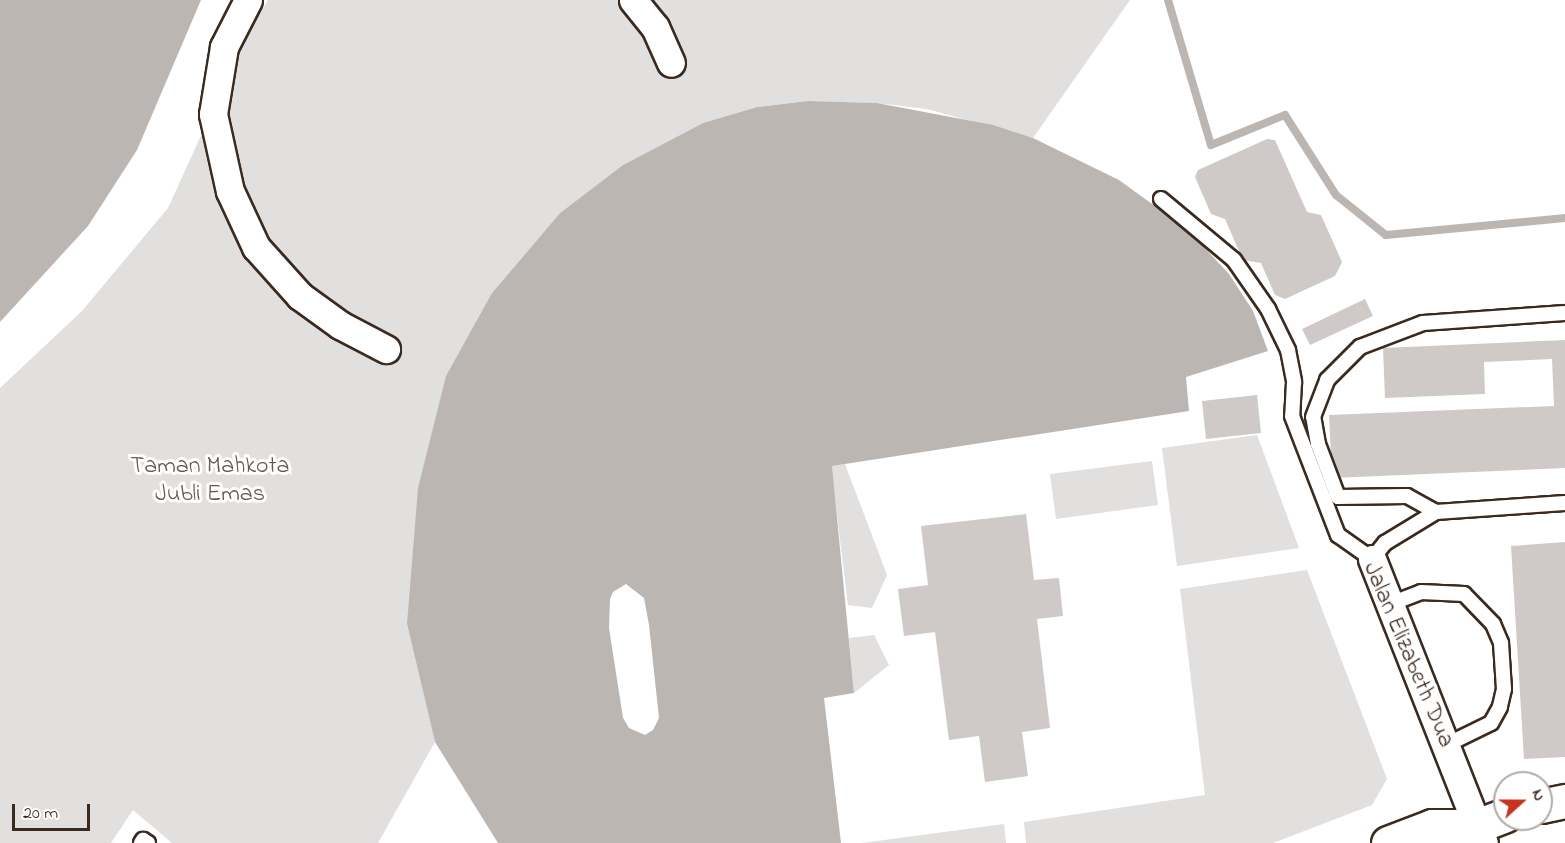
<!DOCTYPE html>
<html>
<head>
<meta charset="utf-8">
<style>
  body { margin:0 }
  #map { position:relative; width:1565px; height:843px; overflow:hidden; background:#fff; font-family:"Indie Flower",sans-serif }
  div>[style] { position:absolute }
  .green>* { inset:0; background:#e2e0de }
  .water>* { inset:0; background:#bcb6b3 }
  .stream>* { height:8px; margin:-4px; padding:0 4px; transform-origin:4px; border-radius:4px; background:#bcb6b3 }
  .building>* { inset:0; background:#cfcac7 }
  .roads { filter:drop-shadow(2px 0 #3b2a1e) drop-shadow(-2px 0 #3b2a1e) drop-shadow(0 2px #3b2a1e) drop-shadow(0 -2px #3b2a1e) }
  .lane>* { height:14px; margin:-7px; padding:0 7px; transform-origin:7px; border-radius:7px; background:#fff }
  .street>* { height:27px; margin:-13.5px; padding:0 13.5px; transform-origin:13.5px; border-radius:13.5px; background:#fff }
  .secondary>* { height:33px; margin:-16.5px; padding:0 16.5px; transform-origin:16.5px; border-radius:16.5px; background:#fff }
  span { translate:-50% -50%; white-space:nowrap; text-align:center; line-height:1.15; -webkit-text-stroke:6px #fff; paint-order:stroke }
  .park-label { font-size:24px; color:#65584e }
  .street-label { font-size:24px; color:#3b2a1e }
  .north { position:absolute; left:1493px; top:771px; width:60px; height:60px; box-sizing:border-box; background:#fff; border:2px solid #b1aaa5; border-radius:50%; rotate:69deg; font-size:16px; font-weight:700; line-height:24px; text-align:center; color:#3b2a1e }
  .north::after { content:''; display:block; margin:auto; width:21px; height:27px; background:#c8321e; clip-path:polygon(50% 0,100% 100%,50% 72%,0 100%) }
  .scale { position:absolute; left:12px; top:804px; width:78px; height:27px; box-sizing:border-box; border:3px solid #3b2a1e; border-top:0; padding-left:8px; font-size:18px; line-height:21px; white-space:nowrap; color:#3b2a1e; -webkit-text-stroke:4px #fff; paint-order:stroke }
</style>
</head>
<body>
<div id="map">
  <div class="green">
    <div style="clip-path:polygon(268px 0,1130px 0,1033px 138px,927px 109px,877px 103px,808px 101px,757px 107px,703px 123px,623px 165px,560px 213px,492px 293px,407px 624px,435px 742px,378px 843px,172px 843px,133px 810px,111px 843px,0 843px,0 388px,82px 311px,168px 208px,243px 43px)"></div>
    <div style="clip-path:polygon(1257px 435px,1299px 548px,1177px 566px,1162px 448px)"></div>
    <div style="clip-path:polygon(1152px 461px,1158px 505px,1056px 519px,1050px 474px)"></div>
    <div style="clip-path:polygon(845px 464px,887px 575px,872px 608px,848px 605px,831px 466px)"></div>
    <div style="clip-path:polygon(1307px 570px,1387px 779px,1372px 805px,1273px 843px,1026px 843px,1024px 822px,1205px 795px,1180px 589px)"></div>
    <div style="clip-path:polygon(874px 635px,889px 665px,854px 693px,849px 638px)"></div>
    <div style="clip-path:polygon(1004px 824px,1006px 843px,862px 843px)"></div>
  </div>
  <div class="water">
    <div style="clip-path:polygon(0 0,201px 0,137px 150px,88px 226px,0 322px)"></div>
    <div style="clip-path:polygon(evenodd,808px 101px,877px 103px,993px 125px,1033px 138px,1119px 180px,1188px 230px,1229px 274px,1253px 311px,1268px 351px,1186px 377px,1189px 411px,832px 466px,854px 693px,824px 698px,841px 843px,498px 843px,435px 742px,407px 624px,418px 488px,446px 376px,492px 293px,560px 213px,623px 165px,703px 123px,757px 107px,808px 101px,626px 584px,644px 598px,649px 625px,659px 718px,653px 730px,645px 735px,629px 728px,623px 718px,609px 628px,610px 599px,613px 592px,626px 584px)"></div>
  </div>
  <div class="stream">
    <div style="left:1168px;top:0;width:151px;rotate:73.5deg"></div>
    <div style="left:1211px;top:145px;width:80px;rotate:-22.1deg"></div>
    <div style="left:1285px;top:115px;width:95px;rotate:57.5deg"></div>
    <div style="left:1336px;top:195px;width:64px;rotate:38.7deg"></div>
    <div style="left:1386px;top:235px;width:180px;rotate:-5.4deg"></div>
  </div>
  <div class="building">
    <div style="clip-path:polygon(1267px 139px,1275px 140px,1307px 212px,1321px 215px,1342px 262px,1335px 276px,1285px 299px,1275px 295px,1261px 263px,1243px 260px,1225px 219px,1211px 214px,1195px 177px,1198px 170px)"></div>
    <div style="clip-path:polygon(1365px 299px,1373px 316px,1310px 345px,1302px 329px)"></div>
    <div style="clip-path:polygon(1565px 340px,1565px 468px,1332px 478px,1329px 415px,1554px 406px,1552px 359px,1484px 362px,1485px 394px,1385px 398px,1383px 348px)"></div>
    <div style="clip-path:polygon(1257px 395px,1261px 433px,1206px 439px,1202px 401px)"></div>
    <div style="clip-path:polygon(1026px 514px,1034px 580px,1059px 578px,1063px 616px,1037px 619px,1050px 728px,1022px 732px,1028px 776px,985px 782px,979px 736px,949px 740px,935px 632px,904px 636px,898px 589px,928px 585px,921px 526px)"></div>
    <div style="clip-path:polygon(1565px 542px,1565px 757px,1524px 759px,1511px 546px)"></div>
  </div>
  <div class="roads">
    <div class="lane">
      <div style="left:1161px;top:199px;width:95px;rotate:39.9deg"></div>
      <div style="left:1234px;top:260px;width:60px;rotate:55.2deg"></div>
      <div style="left:1268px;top:309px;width:46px;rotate:64deg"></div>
      <div style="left:1288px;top:350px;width:33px;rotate:79deg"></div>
      <div style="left:1294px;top:382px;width:34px;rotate:93deg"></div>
      <div style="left:1292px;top:416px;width:128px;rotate:68.9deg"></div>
      <div style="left:1338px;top:535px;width:42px;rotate:35.2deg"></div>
      <div style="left:1372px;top:559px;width:21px;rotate:-51deg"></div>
      <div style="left:1385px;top:543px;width:60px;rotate:-31.3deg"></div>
      <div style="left:1436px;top:512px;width:129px;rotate:-4deg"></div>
      <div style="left:1436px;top:512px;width:33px;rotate:-151deg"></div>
      <div style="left:1407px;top:496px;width:69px;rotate:179.2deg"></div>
      <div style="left:1338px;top:497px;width:57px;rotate:-110.7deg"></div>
      <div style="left:1318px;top:444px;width:27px;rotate:-100deg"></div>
      <div style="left:1313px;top:417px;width:40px;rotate:-69deg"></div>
      <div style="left:1327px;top:380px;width:47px;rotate:-45deg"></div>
      <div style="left:1360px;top:347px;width:67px;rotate:-20.9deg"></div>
      <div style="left:1423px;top:323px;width:142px;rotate:-4deg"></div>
      <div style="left:1390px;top:604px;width:33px;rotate:-21deg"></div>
      <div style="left:1421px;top:592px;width:43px;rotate:2.7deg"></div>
      <div style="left:1464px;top:594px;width:42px;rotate:46deg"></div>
      <div style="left:1493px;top:624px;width:21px;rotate:67deg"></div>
      <div style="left:1501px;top:643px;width:46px;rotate:86.3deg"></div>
      <div style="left:1504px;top:689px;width:18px;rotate:103deg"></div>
      <div style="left:1500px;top:707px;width:18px;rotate:119deg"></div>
      <div style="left:1491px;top:723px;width:50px;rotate:153.9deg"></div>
      <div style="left:141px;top:843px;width:4px;rotate:-56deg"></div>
      <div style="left:143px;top:840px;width:6px;rotate:31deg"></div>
    </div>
    <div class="street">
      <div style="left:248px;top:0;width:53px;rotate:117.1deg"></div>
      <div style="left:224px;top:47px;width:68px;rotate:99.3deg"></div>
      <div style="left:213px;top:114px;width:79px;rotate:77.6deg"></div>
      <div style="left:230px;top:191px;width:62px;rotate:65.1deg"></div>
      <div style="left:256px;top:247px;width:66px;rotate:48.1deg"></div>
      <div style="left:300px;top:296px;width:49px;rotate:35.9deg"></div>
      <div style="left:340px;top:325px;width:52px;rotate:27.6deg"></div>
      <div style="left:633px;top:0;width:35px;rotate:51deg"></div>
      <div style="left:655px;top:27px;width:39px;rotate:66deg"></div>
      <div style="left:1372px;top:559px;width:305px;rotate:68.5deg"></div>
    </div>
    <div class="secondary">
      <div style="left:1541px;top:806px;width:25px;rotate:-12deg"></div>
      <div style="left:1461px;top:840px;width:21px;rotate:-41deg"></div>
      <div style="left:1477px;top:826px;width:30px;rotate:-21deg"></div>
      <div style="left:1388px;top:843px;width:47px;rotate:-21.1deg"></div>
      <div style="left:1432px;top:826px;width:45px"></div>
    </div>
  </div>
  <div class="park-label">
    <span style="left:210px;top:481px">Taman Mahkota<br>Jubli Emas</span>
  </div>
  <div class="street-label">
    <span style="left:1408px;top:655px;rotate:67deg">Jalan Elizabeth Dua</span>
  </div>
  <div class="north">N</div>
  <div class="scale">20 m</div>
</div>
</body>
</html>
